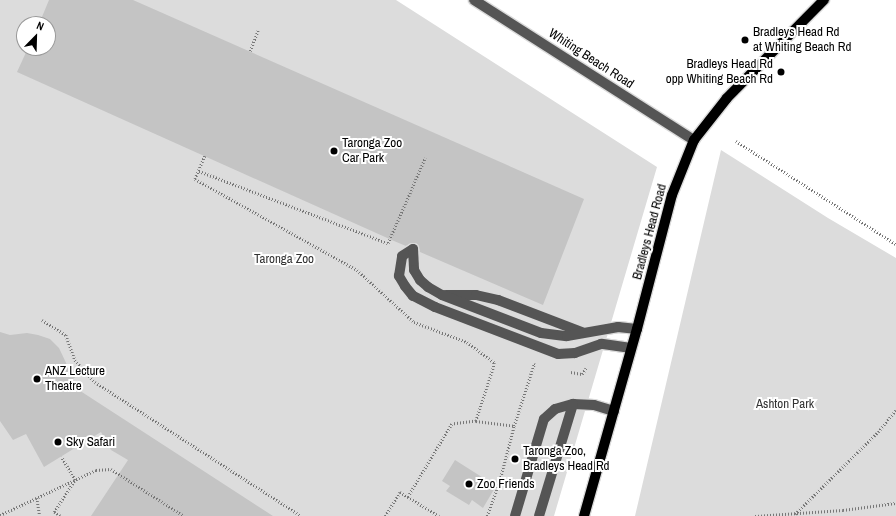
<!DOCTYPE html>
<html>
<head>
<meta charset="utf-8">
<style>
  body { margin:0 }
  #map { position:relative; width:896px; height:516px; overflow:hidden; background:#fff; font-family:"Archivo Narrow",sans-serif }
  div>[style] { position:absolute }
  .green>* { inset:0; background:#dcdcdc }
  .building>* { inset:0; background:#c4c4c4 }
  .path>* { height:2.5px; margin-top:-1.25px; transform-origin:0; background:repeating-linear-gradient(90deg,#777 0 1px,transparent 0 3px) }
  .roads { filter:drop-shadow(1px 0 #dbdbdb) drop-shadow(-1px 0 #dbdbdb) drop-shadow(0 1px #dbdbdb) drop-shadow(0 -1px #dbdbdb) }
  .minor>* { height:10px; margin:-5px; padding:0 5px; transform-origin:5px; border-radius:5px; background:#555 }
  .major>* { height:10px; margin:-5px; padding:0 5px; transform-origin:5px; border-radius:5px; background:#000 }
  .dots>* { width:11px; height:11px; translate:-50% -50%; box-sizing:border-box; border:2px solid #fff; border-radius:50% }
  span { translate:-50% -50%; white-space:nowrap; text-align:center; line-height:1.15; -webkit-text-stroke:4px #fff; paint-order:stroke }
  .poi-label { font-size:13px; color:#000 }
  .left { translate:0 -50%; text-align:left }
  .right { translate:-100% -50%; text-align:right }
  .street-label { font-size:13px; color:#000 }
  .park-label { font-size:13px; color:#333 }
  .north { position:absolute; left:16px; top:16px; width:40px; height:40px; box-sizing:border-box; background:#fff; border:1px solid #999; border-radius:50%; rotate:23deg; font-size:11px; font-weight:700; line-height:16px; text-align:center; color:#000 }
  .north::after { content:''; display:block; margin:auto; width:14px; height:18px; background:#000; clip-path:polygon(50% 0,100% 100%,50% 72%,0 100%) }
</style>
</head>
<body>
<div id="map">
  <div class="green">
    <div style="clip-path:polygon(evenodd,0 0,396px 0,657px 167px,554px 516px,0 516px,0 0,24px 24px,48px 24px,48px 48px,24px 48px,24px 24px)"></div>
    <div style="clip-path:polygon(721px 150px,828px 218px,896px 258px,896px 516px,635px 516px)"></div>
  </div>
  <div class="building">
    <div style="clip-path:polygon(49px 0,133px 0,584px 199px,543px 305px,420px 252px,419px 246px,416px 243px,412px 243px,406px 246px,394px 241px,17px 72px,28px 48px,48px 48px,48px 24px,39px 24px)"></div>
    <div style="clip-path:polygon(0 332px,10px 335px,27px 333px,38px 335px,50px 339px,59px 348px,68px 367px,78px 375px,68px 383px,273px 516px,91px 516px,128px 460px,111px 450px,101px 432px,44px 467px,26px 434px,13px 440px,0 421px)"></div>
    <div style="clip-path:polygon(455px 460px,496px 486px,483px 508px,472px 500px,469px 505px,446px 491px,450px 486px,442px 481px)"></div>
  </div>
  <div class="path">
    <div style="left:250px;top:51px;width:22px;rotate:-69deg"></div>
    <div style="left:736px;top:141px;width:190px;rotate:32.8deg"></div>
    <div style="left:205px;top:156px;width:25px;rotate:113deg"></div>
    <div style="left:195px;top:179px;width:186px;rotate:29.3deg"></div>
    <div style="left:357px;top:270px;width:77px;rotate:42.4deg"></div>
    <div style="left:414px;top:322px;width:57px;rotate:20.7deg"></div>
    <div style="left:467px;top:342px;width:35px;rotate:37deg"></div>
    <div style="left:495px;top:363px;width:61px;rotate:108.1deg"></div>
    <div style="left:476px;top:421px;width:24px;rotate:173deg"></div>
    <div style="left:452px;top:424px;width:85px;rotate:121.1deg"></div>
    <div style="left:199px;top:171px;width:202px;rotate:20.9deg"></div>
    <div style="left:388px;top:243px;width:93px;rotate:-66.5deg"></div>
    <div style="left:42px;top:320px;width:28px;rotate:32deg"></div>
    <div style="left:66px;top:335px;width:27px;rotate:70deg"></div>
    <div style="left:75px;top:360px;width:30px;rotate:48deg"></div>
    <div style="left:95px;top:382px;width:246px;rotate:33deg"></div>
    <div style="left:571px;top:372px;width:11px;rotate:10deg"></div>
    <div style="left:582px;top:374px;width:7px;rotate:-56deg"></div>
    <div style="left:476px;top:421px;width:38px;rotate:7deg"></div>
    <div style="left:37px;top:498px;width:18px;rotate:81deg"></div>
    <div style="left:795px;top:514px;width:117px;rotate:-44.7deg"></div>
    <div style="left:878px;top:432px;width:28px;rotate:-51deg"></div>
    <div style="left:0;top:515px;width:106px;rotate:-25.1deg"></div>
    <div style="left:96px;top:470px;width:15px;rotate:-4deg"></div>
    <div style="left:111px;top:469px;width:87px;rotate:32.8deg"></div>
    <div style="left:60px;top:516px;width:7px;rotate:-146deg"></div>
    <div style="left:54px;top:512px;width:38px;rotate:-57deg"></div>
    <div style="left:75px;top:480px;width:27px;rotate:-121deg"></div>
    <div style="left:385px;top:516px;width:28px;rotate:-58deg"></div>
    <div style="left:400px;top:492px;width:46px;rotate:31.6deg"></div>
    <div style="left:487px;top:516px;width:35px;rotate:-70deg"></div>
    <div style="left:499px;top:483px;width:59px;rotate:-75.3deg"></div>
    <div style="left:514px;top:426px;width:65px;rotate:-72.1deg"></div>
    <div style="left:534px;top:364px;width:2px;rotate:27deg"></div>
    <div style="left:755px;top:516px;width:88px;rotate:-3.9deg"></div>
    <div style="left:843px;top:510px;width:53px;rotate:-7.5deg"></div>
  </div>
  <div class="roads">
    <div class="minor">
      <div style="left:474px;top:0;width:261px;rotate:32.5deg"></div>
      <div style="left:446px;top:295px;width:30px"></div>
      <div style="left:476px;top:295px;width:23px;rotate:13deg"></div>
      <div style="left:498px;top:300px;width:90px;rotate:20.9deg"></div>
      <div style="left:631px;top:348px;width:30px;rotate:-172deg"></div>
      <div style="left:601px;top:344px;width:28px;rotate:161deg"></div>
      <div style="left:575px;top:353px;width:17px;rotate:177deg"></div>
      <div style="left:558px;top:354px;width:132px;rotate:-159.1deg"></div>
      <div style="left:435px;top:307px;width:25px;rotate:-153deg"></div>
      <div style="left:413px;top:296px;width:13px;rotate:-129deg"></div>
      <div style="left:405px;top:286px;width:12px;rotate:-121deg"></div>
      <div style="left:399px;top:276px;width:20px;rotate:-81deg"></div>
      <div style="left:402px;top:256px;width:13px;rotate:-32deg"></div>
      <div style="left:413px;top:249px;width:21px;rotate:87deg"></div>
      <div style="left:414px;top:270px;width:12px;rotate:59deg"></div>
      <div style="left:420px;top:280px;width:11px;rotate:41deg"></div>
      <div style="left:428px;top:287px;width:16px;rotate:30deg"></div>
      <div style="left:442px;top:295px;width:106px;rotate:21deg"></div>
      <div style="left:541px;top:333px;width:26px;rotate:7deg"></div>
      <div style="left:567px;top:336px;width:52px;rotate:-10deg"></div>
      <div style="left:618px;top:327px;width:19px;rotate:6deg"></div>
      <div style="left:515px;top:516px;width:101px;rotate:-73.4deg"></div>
      <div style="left:544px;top:419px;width:15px;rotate:-42deg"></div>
      <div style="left:555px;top:409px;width:19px;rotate:-16deg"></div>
      <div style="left:573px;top:404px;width:21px;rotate:3deg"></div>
      <div style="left:594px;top:405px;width:21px;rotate:17deg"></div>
      <div style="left:539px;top:516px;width:117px;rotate:-73.1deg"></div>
    </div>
    <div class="major">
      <div style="left:584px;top:516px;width:194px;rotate:-74.2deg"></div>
      <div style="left:637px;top:329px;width:138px;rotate:-75.4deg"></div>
      <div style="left:672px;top:195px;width:59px;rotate:-68.2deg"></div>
      <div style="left:694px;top:140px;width:53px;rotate:-51.8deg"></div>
      <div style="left:727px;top:98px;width:138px;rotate:-45.3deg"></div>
    </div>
  </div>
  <div class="dots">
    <div style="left:745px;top:40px;background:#000"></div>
    <div style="left:781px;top:72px;background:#000"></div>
    <div style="left:334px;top:151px;background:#000"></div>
    <div style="left:37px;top:379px;background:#000"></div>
    <div style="left:58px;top:442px;background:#000"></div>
    <div style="left:515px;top:459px;background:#000"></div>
    <div style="left:469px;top:484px;background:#000"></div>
  </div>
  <div class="poi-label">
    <span class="left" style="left:753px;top:40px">Bradleys Head Rd<br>at Whiting Beach Rd</span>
    <span class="right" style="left:773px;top:72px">Bradleys Head Rd<br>opp Whiting Beach Rd</span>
    <span class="left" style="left:342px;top:151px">Taronga Zoo<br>Car Park</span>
    <span class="left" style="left:45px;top:379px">ANZ Lecture<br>Theatre</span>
    <span class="left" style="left:66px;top:442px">Sky Safari</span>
    <span class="left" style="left:523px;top:459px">Taronga Zoo,<br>Bradleys Head Rd</span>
    <span class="left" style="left:477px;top:484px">Zoo Friends</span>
  </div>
  <div class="street-label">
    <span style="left:591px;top:59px;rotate:33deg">Whiting Beach Road</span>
    <span style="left:650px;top:232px;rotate:-75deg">Bradleys Head Road</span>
  </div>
  <div class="park-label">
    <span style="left:284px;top:259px">Taronga Zoo</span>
    <span style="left:785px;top:404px">Ashton Park</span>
  </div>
  <div class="north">N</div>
</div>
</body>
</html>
